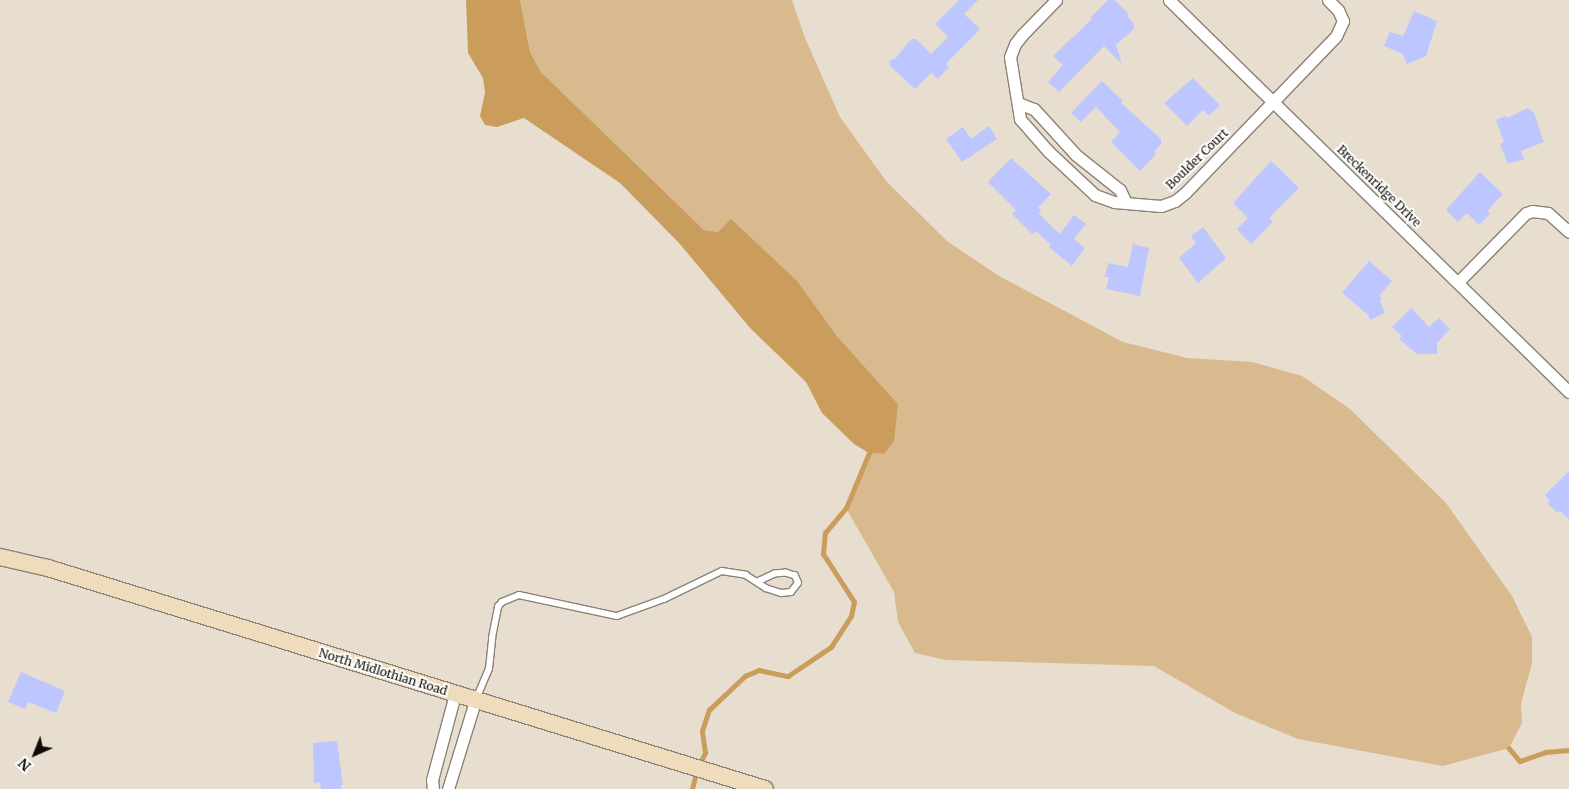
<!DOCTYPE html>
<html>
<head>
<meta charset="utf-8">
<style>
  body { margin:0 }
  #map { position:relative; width:1569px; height:789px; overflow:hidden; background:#e8ded0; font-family:Merriweather,serif }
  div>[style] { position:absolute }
  .green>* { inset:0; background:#d9b98e }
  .water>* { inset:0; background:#cb9d5c }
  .stream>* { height:4.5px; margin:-2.25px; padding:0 2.25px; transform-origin:2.25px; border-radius:2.25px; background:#cb9d5c }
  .building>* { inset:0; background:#bdc6fe }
  .roads { filter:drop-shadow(1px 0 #8b8276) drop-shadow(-1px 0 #8b8276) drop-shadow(0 1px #8b8276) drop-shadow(0 -1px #8b8276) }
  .service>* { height:5.5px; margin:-2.75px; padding:0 2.75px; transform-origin:2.75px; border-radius:2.75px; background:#fff }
  .minor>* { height:11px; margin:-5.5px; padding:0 5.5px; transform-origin:5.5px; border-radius:5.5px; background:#fff }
  .secondary>* { height:16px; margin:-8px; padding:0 8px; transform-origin:8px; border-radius:8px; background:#efdcbc }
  span { translate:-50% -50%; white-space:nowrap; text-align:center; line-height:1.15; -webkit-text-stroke:4px #fff; paint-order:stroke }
  .street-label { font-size:12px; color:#0f0c08 }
  .north { position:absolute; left:10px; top:729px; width:50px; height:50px; -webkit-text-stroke:4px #fff; paint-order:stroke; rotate:224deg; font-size:14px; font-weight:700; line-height:20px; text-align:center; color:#0f0c08 }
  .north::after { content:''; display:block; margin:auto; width:18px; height:22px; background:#0f0c08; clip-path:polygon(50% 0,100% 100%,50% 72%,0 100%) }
</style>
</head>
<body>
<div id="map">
  <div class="green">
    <div style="clip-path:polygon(520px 0,792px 0,805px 38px,840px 117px,886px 181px,947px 241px,999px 276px,1123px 342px,1187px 358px,1252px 362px,1302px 376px,1350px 409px,1446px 503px,1512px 596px,1532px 637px,1532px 663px,1521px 704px,1522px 723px,1509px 748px,1443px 766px,1298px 739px,1235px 713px,1154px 666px,946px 660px,915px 653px,898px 622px,894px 592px,846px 508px,869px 453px,884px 454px,898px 404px,836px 335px,718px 232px,704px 230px,541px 72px,530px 52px)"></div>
  </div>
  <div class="water">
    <div style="clip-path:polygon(466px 0,520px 0,530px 52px,541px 72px,704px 230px,718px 232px,731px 219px,797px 281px,836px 335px,898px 404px,894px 441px,884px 454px,869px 453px,854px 444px,822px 413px,806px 382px,751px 329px,679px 243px,620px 183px,524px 118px,497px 127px,485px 125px,480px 116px,485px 93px,483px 78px,468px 53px)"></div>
  </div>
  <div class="stream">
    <div style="left:1509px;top:748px;width:17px;rotate:50deg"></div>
    <div style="left:1520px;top:761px;width:28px;rotate:-19deg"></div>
    <div style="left:1546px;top:752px;width:23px;rotate:-5deg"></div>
    <div style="left:701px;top:761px;width:9px;rotate:-63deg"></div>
    <div style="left:705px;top:753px;width:22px;rotate:-98deg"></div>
    <div style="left:702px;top:731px;width:22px;rotate:-72deg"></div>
    <div style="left:709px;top:710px;width:50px;rotate:-43.4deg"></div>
    <div style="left:745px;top:676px;width:15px;rotate:-23deg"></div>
    <div style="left:759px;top:670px;width:30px;rotate:12deg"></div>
    <div style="left:788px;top:676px;width:52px;rotate:-34deg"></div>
    <div style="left:831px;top:647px;width:37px;rotate:-57deg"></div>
    <div style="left:851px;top:616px;width:14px;rotate:-78deg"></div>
    <div style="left:854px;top:602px;width:57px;rotate:-122.9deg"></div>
    <div style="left:823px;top:554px;width:21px;rotate:-85deg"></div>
    <div style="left:825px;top:533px;width:33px;rotate:-50deg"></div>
    <div style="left:846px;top:508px;width:60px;rotate:-67.3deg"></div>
    <div style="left:692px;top:789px;width:12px;rotate:-76deg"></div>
  </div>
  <div class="building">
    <div style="clip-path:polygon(959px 0,978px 0,964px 14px,980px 29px,946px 64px,949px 67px,938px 79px,931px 73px,915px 89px,890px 66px,890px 61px,896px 58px,911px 39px,916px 39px,931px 54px,948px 37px,935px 24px)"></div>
    <div style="clip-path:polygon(1108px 0,1114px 0,1129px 14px,1127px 16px,1134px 24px,1134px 29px,1116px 45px,1122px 64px,1104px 46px,1059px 92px,1048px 82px,1063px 65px,1053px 56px,1092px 19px,1090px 18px)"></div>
    <div style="clip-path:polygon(1414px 11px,1437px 21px,1426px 56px,1407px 64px,1403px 54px,1384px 46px,1390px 32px,1403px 36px)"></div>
    <div style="clip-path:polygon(1193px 78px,1220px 105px,1209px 116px,1203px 110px,1187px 126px,1164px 103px)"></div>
    <div style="clip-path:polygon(1102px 81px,1123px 101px,1121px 103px,1161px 139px,1161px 144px,1154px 152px,1156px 154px,1140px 171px,1111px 142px,1120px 132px,1096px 107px,1081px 122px,1071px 113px)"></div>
    <div style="clip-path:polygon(1528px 108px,1534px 113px,1544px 142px,1521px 151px,1524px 159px,1508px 164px,1500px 144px,1504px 142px,1496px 120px,1505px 116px,1507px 118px)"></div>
    <div style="clip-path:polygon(989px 126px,997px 139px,962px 162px,946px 139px,963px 127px,971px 139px)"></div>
    <div style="clip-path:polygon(1011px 158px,1051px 194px,1038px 208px,1041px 211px,1039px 214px,1060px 234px,1074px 215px,1086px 224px,1074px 239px,1085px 248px,1072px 266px,1049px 247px,1051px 245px,1036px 231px,1032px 234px,1012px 214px,1016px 210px,988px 182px)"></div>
    <div style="clip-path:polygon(1271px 161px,1299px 188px,1269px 218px,1273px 222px,1251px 244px,1237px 229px,1248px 218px,1233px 203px)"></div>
    <div style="clip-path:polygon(1480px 172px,1503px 194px,1487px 211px,1490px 214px,1479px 225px,1467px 213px,1458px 222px,1446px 210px)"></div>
    <div style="clip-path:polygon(1203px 227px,1226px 258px,1198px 283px,1179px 258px,1196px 243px,1191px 236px)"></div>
    <div style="clip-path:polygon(1133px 244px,1149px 248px,1140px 296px,1106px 289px,1109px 277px,1105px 277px,1108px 263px,1128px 267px)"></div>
    <div style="clip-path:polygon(1369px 261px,1392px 281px,1379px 296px,1382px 299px,1380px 301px,1385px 313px,1370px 320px,1368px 315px,1342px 293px)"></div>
    <div style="clip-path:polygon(1411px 308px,1429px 327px,1439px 318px,1450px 329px,1437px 343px,1437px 354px,1417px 354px,1399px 339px,1402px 336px,1392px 327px)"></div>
    <div style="clip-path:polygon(1569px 471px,1569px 519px,1560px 511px,1558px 513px,1547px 503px,1550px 501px,1545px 495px)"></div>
    <div style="clip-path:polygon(21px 672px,65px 691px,56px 713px,28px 702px,25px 709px,8px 702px)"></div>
    <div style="clip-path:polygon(337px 741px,343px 785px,341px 785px,341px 789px,321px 789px,320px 782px,314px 783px,313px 743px)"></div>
  </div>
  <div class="roads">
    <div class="service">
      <div style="left:477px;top:697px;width:30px;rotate:-67deg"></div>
      <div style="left:489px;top:669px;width:31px;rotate:-84deg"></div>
      <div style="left:492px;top:638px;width:32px;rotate:-79deg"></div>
      <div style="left:498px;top:607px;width:6px;rotate:-51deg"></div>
      <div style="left:502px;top:602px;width:18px;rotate:-22deg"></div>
      <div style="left:519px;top:595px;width:100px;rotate:12.1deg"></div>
      <div style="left:617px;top:616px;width:50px;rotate:-19.9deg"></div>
      <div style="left:664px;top:599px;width:64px;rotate:-25.8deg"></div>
      <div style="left:722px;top:571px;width:24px;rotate:9deg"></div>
      <div style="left:746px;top:575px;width:24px;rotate:33deg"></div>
      <div style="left:766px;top:588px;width:16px;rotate:18deg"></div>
      <div style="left:781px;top:593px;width:10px;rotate:-6deg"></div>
      <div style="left:791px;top:592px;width:11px;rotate:-52deg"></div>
      <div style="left:798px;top:583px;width:8px;rotate:-113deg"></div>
      <div style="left:795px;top:576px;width:9px;rotate:-162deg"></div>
      <div style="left:786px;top:573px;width:11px;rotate:175deg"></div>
      <div style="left:775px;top:574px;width:19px;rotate:155deg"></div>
    </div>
    <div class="minor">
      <div style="left:1056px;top:0;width:49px;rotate:134.2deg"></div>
      <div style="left:1022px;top:35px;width:11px;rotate:128deg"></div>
      <div style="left:1015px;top:44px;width:14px;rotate:111deg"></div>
      <div style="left:1010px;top:57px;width:63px;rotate:80.8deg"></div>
      <div style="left:1020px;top:119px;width:43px;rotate:48.8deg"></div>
      <div style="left:1048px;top:151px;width:64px;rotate:43.1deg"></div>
      <div style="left:1095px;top:195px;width:20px;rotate:20deg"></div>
      <div style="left:1114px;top:202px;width:47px;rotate:4.9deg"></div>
      <div style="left:1161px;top:206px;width:15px;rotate:-20deg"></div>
      <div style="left:1175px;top:201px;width:14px;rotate:-39deg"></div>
      <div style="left:1186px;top:192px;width:216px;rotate:-46.1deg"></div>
      <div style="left:1336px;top:36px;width:17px;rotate:-65deg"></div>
      <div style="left:1343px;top:21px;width:12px;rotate:-114deg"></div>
      <div style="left:1338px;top:10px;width:14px;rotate:-135deg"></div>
      <div style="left:1169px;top:0;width:560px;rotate:44.42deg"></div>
      <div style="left:1018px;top:103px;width:17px;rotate:21deg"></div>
      <div style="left:1034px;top:109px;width:62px;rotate:47.6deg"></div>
      <div style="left:1076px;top:155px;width:56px;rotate:38.5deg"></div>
      <div style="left:1120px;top:190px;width:14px;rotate:65deg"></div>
      <div style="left:1458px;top:282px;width:97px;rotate:-45.4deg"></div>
      <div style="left:1526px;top:213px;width:6px;rotate:-18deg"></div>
      <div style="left:1532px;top:211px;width:16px;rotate:7deg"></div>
      <div style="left:1548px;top:213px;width:28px;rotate:42deg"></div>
      <div style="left:433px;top:789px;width:9px;rotate:-96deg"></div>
      <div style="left:432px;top:780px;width:89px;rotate:-75deg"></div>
      <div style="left:448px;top:789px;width:92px;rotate:-72.9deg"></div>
    </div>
    <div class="secondary">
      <div style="left:0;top:557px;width:49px;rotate:12.9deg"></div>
      <div style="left:48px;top:568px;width:750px;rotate:17.13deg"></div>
    </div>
  </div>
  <div class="street-label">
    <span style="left:1197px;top:159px;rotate:-44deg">Boulder Court</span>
    <span style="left:1379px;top:186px;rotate:44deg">Breckenridge Drive</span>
    <span style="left:383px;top:672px;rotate:17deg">North Midlothian Road</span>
  </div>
  <div class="north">N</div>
</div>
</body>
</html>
